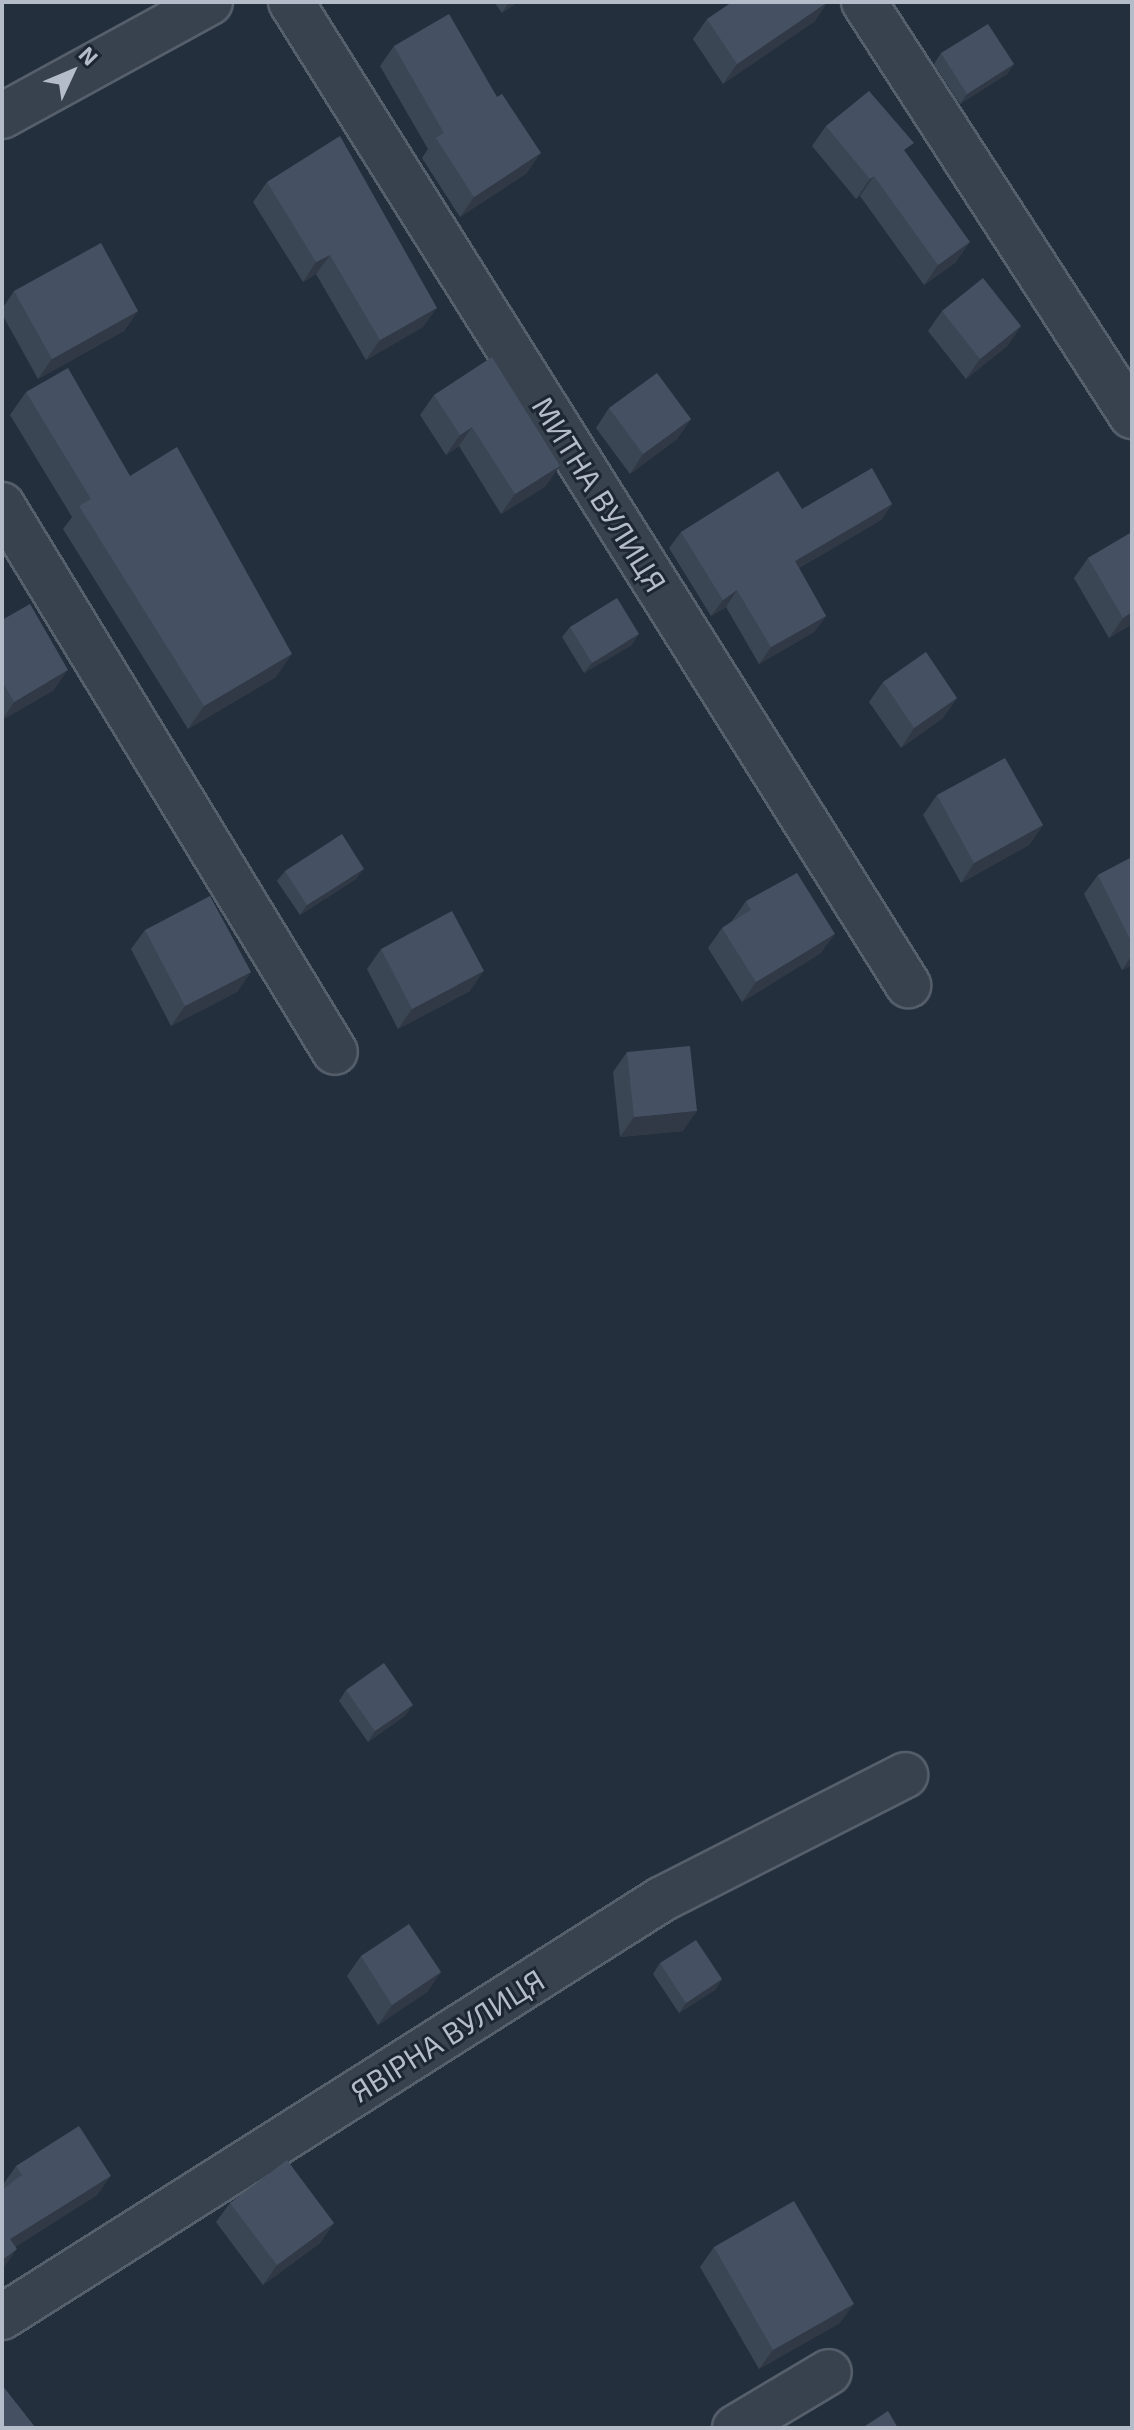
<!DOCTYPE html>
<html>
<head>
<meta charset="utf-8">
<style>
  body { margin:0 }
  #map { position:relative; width:1134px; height:2430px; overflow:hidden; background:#242f3e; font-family:"Exo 2",sans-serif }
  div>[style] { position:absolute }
  .roads { filter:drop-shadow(2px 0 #565f6c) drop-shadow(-2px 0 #565f6c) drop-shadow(0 2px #565f6c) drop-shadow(0 -2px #565f6c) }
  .street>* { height:44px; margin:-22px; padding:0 22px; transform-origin:22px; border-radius:22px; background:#38414e }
  .wall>* { inset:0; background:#3b4654 }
  .shaded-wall>* { inset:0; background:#303945 }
  .building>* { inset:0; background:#455162 }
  span { translate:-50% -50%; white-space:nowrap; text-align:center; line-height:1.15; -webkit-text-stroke:6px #1d2633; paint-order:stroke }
  .street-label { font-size:30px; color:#b4bcc9 }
  .frame { position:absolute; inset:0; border:4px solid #b4bcc9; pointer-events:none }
  .north { position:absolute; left:32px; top:32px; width:80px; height:80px; -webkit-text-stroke:6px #1d2633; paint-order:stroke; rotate:46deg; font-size:22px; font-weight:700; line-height:32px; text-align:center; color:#b4bcc9 }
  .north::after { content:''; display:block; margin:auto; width:28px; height:36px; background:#b4bcc9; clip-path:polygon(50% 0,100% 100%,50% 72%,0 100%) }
</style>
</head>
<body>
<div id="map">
  <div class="roads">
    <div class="street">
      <div style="left:291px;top:2px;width:1161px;rotate:57.88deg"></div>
      <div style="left:864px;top:2px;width:493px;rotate:57.1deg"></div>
      <div style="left:2px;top:116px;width:237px;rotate:-28.7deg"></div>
      <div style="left:2px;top:505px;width:640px;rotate:58.67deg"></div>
      <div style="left:2px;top:2317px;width:781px;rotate:-32.35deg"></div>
      <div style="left:662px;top:1899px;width:273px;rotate:-27deg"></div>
      <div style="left:735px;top:2428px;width:109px;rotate:-30.8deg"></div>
    </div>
  </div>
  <div class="wall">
    <div style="clip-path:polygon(494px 2px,518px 2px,502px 13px)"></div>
    <div style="clip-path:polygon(707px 19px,815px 21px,723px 84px,693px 39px)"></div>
    <div style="clip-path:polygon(394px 46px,527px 173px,460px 217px,422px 158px,428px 149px,380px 66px)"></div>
    <div style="clip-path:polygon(941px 53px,1014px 64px,1007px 74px,960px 104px,934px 64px)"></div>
    <div style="clip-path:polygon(826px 126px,906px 153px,956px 262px,924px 285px,860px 196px,856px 199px,812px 146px)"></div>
    <div style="clip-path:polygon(267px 182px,423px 327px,366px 360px,316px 274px,303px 282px,253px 202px)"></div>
    <div style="clip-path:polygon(14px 291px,138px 311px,124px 331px,38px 379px,2px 314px,2px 309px)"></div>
    <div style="clip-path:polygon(942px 311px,1021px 326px,1007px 346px,966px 379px,928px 331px)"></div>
    <div style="clip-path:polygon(26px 392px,130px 476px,276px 677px,188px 729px,63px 529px,72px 517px,10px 415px)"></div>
    <div style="clip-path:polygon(434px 395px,546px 486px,501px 514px,459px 446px,446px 455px,420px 415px)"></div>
    <div style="clip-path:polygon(609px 408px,691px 419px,677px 439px,630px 474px,596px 428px)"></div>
    <div style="clip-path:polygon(892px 504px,881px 520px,799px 568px,826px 616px,814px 632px,759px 664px,726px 607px,711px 616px,669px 548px,681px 532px,802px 509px)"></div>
    <div style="clip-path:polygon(1132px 532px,1132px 624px,1109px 638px,1074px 578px,1088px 558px)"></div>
    <div style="clip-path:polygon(2px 620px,54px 690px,2px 720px)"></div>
    <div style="clip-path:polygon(570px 627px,632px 645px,584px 673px,562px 637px)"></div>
    <div style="clip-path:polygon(883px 682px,957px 698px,943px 718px,901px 748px,869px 702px)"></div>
    <div style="clip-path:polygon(937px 795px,1043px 825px,1029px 845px,961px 883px,923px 815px)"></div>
    <div style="clip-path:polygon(1132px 857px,1132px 965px,1122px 970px,1084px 894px,1098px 875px)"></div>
    <div style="clip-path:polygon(285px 871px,356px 879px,300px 915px,277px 881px)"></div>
    <div style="clip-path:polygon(746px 901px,821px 953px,742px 1002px,708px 948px,722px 928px,732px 921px)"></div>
    <div style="clip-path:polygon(145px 930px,251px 972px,237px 992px,171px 1026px,131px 949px)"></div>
    <div style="clip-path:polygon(381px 949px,470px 991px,398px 1029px,367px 969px)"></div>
    <div style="clip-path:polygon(627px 1052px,683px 1131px,620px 1137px,613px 1072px)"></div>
    <div style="clip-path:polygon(346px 1690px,406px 1715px,368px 1742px,339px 1701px)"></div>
    <div style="clip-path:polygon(361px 1956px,441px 1972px,427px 1992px,378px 2025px,347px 1976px)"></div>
    <div style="clip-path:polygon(660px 1963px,722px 1979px,715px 1990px,679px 2013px,653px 1974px)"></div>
    <div style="clip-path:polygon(16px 2166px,97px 2195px,15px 2247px,2px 2270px,4px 2189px,2px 2186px)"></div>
    <div style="clip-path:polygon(230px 2203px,334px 2223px,320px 2243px,263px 2285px,216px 2222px)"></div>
    <div style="clip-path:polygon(714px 2247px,840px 2323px,759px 2369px,700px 2267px)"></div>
  </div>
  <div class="shaded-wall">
    <div style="clip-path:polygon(509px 2px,518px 2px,502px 13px)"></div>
    <div style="clip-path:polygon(828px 2px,815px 21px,723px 84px,737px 64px)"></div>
    <div style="clip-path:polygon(1014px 64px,1007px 74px,960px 104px,967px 94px)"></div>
    <div style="clip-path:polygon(541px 153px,527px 173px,460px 217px,474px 197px)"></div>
    <div style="clip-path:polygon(874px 176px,860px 196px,856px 199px,870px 179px)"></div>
    <div style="clip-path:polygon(970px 242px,956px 262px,924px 285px,938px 265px)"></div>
    <div style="clip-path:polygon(330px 255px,316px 274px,303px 282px,316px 262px)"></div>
    <div style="clip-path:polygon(437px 308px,423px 327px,366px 360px,380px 340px)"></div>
    <div style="clip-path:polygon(138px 311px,124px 331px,38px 379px,52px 359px)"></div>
    <div style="clip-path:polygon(1021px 326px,1007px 346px,966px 379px,980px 359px)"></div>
    <div style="clip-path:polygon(691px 419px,677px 439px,630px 474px,643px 454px)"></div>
    <div style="clip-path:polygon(472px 427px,459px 446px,446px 455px,460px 435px)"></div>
    <div style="clip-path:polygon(560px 466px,546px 486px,501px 514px,515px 494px)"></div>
    <div style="clip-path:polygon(892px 504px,881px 520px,783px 577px,795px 561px)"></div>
    <div style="clip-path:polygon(737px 590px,726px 607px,711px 616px,723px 600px)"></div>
    <div style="clip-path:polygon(1132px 612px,1132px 624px,1109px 638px,1123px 618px)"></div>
    <div style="clip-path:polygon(826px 616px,814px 632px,759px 664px,771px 647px)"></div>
    <div style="clip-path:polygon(639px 634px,632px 645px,584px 673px,592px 663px)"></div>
    <div style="clip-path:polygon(292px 654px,276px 677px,188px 729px,204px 706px)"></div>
    <div style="clip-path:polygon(68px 670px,54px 690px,2px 720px,14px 702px)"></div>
    <div style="clip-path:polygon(957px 698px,943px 718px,901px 748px,914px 728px)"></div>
    <div style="clip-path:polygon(1043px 825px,1029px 845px,961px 883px,974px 863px)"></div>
    <div style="clip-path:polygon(364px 869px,356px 879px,300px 915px,307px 905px)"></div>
    <div style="clip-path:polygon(835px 934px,821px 953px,742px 1002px,756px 982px)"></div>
    <div style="clip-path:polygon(1132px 955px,1132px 965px,1122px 970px)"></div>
    <div style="clip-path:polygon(484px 971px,470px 991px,398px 1029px,412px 1009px)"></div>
    <div style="clip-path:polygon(251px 972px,237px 992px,171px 1026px,185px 1006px)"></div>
    <div style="clip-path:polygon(697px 1111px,683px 1131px,620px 1137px,634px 1117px)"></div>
    <div style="clip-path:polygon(413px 1705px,406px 1715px,368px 1742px,375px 1731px)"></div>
    <div style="clip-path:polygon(441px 1972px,427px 1992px,378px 2025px,392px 2005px)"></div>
    <div style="clip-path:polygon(722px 1979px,715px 1990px,679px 2013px,686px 2003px)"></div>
    <div style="clip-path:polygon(111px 2176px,97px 2195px,2px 2255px,10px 2239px)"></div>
    <div style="clip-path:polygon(334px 2223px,320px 2243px,263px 2285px,277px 2265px)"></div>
    <div style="clip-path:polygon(17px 2249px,2px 2270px,2px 2260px)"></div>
    <div style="clip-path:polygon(854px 2304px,840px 2323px,759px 2369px,773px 2350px)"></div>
  </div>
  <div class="building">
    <div style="clip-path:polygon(732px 2px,828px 2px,737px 64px,707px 19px)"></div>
    <div style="clip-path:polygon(449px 14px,497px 97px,502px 94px,541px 153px,474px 197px,436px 138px,444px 133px,394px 46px)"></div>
    <div style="clip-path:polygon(988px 24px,1014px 64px,967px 94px,941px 53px)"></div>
    <div style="clip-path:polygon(869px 91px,914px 143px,904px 150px,970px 242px,938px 265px,874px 176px,870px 179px,826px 126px)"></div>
    <div style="clip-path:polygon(340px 136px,437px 308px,380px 340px,330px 255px,316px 262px,267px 182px)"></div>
    <div style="clip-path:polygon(101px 243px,138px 311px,52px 359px,14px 291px)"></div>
    <div style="clip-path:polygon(983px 278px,1021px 326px,980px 359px,942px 311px)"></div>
    <div style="clip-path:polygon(492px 357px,560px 466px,515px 494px,472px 427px,460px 435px,434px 395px)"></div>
    <div style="clip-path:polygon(68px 368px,130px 476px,177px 447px,292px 654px,204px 706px,79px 506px,91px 499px,26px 392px)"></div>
    <div style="clip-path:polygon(657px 373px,691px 419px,643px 454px,609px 408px)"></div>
    <div style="clip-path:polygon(872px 468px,892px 504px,795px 561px,826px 616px,771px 647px,737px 590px,723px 600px,681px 532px,778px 471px,802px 509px)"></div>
    <div style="clip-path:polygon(1132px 532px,1132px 612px,1123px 618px,1088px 558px)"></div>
    <div style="clip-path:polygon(617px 598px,639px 634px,592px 663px,570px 627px)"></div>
    <div style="clip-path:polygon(30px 604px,68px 670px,14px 702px,2px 681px,2px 620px)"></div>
    <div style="clip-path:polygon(926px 652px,957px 698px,914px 728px,883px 682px)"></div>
    <div style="clip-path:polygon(1005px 758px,1043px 825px,974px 863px,937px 795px)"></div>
    <div style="clip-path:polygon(342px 834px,364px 869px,307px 905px,285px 871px)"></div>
    <div style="clip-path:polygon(1132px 857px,1132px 943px,1098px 875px)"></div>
    <div style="clip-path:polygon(797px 873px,835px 934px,756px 982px,722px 928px,751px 910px,746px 901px)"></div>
    <div style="clip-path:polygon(210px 896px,251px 972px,185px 1006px,145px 930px)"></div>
    <div style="clip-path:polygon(452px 911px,484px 971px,412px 1009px,381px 949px)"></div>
    <div style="clip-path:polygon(690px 1046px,697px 1111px,634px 1117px,627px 1052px)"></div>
    <div style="clip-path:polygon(384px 1663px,413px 1705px,375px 1731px,346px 1690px)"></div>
    <div style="clip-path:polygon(409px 1924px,441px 1972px,392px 2005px,361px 1956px)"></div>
    <div style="clip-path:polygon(696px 1940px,722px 1979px,686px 2003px,660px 1963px)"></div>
    <div style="clip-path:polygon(79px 2126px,111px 2176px,10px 2239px,17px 2249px,2px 2260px,2px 2190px,22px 2175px,16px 2166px)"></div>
    <div style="clip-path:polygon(287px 2160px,334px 2223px,277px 2265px,230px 2203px)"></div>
    <div style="clip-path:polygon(794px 2201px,854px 2304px,773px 2350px,714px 2247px)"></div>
    <div style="clip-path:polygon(2px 2385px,35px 2427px,33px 2428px,2px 2428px)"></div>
    <div style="clip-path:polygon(888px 2411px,898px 2428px,862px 2428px)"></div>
  </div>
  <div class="street-label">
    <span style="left:600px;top:494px;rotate:58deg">МИТНА ВУЛИЦЯ</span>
    <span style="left:447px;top:2035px;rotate:-32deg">ЯВІРНА ВУЛИЦЯ</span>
  </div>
  <div class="frame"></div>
  <div class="north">N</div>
</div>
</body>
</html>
